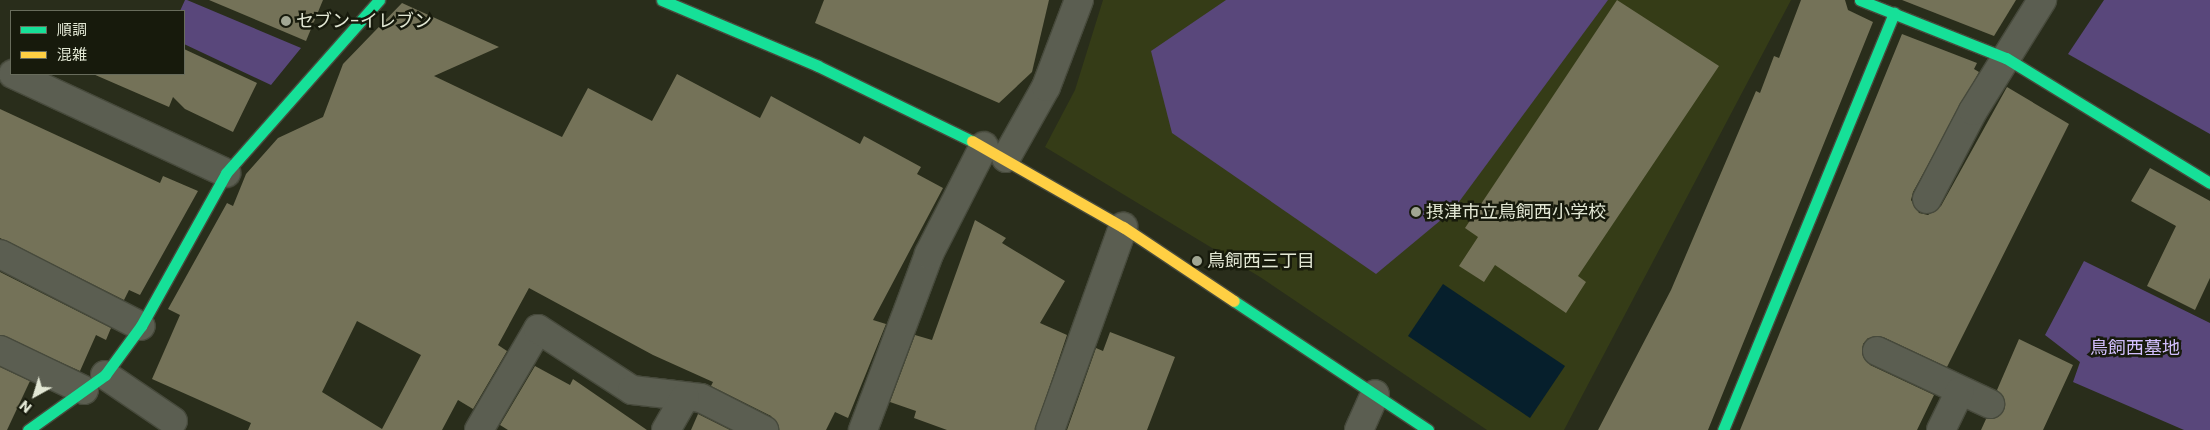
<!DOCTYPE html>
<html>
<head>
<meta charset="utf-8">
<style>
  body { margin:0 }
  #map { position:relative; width:2210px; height:430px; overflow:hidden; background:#292d1b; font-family:Poppins,"Noto Sans JP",sans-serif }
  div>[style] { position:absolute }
  .built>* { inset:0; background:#353c17 }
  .green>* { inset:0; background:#59477b }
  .water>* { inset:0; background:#061f2c }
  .building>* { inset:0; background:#747258 }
  .roads { filter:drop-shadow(1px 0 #474a3c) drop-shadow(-1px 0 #474a3c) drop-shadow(0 1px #474a3c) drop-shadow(0 -1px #474a3c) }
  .street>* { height:28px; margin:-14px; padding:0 14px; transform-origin:14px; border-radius:14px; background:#5b5e51 }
  .fast>* { height:11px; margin:-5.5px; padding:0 5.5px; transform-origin:5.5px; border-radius:5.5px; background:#16e098 }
  .slow>* { height:11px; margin:-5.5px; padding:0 5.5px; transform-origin:5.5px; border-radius:5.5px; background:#ffcf43 }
  .dots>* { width:14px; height:14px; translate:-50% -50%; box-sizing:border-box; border:2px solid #171a0c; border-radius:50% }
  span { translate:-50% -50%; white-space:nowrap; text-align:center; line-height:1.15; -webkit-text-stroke:5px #171a0c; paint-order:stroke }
  .poi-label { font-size:18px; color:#e2e7d4 }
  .left { translate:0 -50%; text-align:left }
  .park-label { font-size:18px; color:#d3c0fe }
  .legend { position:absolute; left:10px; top:10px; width:175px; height:65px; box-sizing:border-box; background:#171a0c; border:1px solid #686c5c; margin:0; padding:6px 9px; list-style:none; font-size:15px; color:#e2e7d4 }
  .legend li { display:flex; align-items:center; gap:10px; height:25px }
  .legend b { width:25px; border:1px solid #686c5c }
  .north { position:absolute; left:10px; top:370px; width:50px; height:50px; -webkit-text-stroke:4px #171a0c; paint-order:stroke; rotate:219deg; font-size:14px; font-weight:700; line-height:20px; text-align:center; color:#e2e7d4 }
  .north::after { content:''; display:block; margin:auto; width:18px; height:22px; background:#e2e7d4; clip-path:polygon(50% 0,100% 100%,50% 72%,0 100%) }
</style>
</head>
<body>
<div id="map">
  <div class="built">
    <div style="clip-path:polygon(1103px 0,1791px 0,1564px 430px,1487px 430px,1260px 277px,1045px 147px,1075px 90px)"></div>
  </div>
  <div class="green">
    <div style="clip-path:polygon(185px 0,187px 0,301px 48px,271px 85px,184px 44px,184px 11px,180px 11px)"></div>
    <div style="clip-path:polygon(1226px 0,1608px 0,1453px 210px,1376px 274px,1172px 133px,1151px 51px)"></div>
    <div style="clip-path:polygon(2104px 0,2210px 0,2210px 134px,2068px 54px)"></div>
    <div style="clip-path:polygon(2084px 261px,2210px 323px,2210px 430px,2184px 430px,2073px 382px,2080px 362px,2045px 335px)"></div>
  </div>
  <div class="water">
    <div style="clip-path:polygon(1443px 284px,1565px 366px,1530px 418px,1408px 336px)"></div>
  </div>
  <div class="building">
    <div style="clip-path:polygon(209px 0,323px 0,306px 41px)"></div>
    <div style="clip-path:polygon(824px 0,1049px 0,1032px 72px,999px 103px,815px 23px)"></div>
    <div style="clip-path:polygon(1617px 0,1719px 66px,1578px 276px,1586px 282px,1566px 313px,1495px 265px,1484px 282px,1459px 266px,1478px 237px,1465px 228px)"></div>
    <div style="clip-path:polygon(1801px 0,1845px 0,1848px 10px,1873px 22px,1708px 430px,1598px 430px,1671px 290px,1756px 91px,1760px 93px,1774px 56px,1779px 58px)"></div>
    <div style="clip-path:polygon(1902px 0,2016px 0,1994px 36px)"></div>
    <div style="clip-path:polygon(evenodd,402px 3px,499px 47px,434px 76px,562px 137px,588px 88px,652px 121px,677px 74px,760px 118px,771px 96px,860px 144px,864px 136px,921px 167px,917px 174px,943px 188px,873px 320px,886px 324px,848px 418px,835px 412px,826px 430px,779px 430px,771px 416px,711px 386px,713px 382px,653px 355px,529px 288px,498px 345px,507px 351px,473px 409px,458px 400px,442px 430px,248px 430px,251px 423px,152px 379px,180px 315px,168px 309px,227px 203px,233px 206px,246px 174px,278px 138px,323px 117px,343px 64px,402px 3px,357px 321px,421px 355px,382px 429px,322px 392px,357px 321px)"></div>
    <div style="clip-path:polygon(1902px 34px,1977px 63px,1974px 69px,1979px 72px,1913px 192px,1911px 200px,1919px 213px,1928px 215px,1941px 206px,2007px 87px,2069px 124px,1947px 367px,1883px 337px,1868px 338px,1863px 344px,1862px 353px,1870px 365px,1934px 395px,1917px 430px,1740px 430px)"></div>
    <div style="clip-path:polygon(184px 49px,257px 83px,233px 132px,185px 109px,173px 97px,169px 107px,93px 74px,184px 74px)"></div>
    <div style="clip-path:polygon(0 109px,160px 183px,163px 176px,198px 191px,140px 295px,129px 290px,124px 300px,0 238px)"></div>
    <div style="clip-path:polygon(2150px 168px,2210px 201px,2210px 278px,2195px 310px,2147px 286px,2176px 226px,2131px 201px)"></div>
    <div style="clip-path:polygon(975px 220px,1006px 238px,1002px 243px,1065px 281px,1040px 323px,1067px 335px,1035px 430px,947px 430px,914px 418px,916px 411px,890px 402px,915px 335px,932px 340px)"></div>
    <div style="clip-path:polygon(0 272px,111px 328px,106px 340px,96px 335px,80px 371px,0 335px)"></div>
    <div style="clip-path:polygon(1110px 332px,1175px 357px,1147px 430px,1067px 430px,1096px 348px,1103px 351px)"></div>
    <div style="clip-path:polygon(2019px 339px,2073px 365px,2043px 430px,1981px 430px,1986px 419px,1998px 417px,2004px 410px,2005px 402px,1997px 390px)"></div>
    <div style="clip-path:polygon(535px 366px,570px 385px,573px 379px,647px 430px,508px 430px,500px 425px)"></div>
    <div style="clip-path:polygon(0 367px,30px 381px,7px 430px,0 430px)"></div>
    <div style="clip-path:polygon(698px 414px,730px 430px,691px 430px)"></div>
  </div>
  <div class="roads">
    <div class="street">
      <div style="left:13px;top:74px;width:235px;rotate:24.9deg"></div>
      <div style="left:1006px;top:158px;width:81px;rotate:-60.6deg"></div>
      <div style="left:1046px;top:87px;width:93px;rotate:-69.2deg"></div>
      <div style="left:1927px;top:199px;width:99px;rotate:-62.4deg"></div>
      <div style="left:1973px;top:111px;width:131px;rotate:-58.1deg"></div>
      <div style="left:0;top:254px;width:158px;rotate:27.1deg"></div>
      <div style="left:0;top:350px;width:93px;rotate:25.5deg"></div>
      <div style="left:1877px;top:351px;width:125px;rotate:25.1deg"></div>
      <div style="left:105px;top:375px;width:82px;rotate:34.1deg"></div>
      <div style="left:479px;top:430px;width:117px;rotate:-59.7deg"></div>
      <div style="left:538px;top:329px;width:112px;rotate:33deg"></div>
      <div style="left:632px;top:390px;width:69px;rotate:6.6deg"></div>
      <div style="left:701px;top:398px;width:71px;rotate:26.9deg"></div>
      <div style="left:666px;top:430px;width:38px;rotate:-60deg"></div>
      <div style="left:863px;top:430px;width:188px;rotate:-69.4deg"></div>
      <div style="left:929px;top:254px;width:121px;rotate:-63deg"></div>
      <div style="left:1050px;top:430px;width:216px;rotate:-70.2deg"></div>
      <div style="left:1359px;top:430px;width:39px;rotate:-66deg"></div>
      <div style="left:1941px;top:430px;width:43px;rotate:-64deg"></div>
    </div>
    <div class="fast">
      <div style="left:662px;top:0;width:169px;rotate:22.9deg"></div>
      <div style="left:818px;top:66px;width:171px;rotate:26deg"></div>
      <div style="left:1860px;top:0;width:157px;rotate:21.7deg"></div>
      <div style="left:2006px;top:58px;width:239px;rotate:31.5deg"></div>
      <div style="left:1234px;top:301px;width:233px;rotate:33.6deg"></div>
      <div style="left:28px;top:430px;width:95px;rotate:-35.5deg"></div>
      <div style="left:105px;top:375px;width:61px;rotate:-53.7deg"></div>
      <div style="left:141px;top:326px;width:175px;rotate:-60.9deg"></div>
      <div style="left:226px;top:173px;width:231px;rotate:-48.5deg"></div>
      <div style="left:1723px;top:430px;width:451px;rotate:-67.7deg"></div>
    </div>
    <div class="slow">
      <div style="left:972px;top:141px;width:174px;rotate:29.7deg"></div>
      <div style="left:1123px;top:227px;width:133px;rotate:33.7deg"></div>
    </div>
  </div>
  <div class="dots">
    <div style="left:286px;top:21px;background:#a1a693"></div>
    <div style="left:1416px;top:212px;background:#a1a693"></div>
    <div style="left:1197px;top:261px;background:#a1a693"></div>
  </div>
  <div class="poi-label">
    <span class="left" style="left:296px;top:21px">セブン-イレブン</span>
    <span class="left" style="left:1426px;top:212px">摂津市立鳥飼西小学校</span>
    <span class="left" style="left:1207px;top:261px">鳥飼西三丁目</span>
  </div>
  <div class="park-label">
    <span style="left:2135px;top:348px">鳥飼西墓地</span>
  </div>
  <ul class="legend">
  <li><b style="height:6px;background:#16e098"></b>順調</li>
  <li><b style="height:6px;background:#ffcf43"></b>混雑</li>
  </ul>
  <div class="north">N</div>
</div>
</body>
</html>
